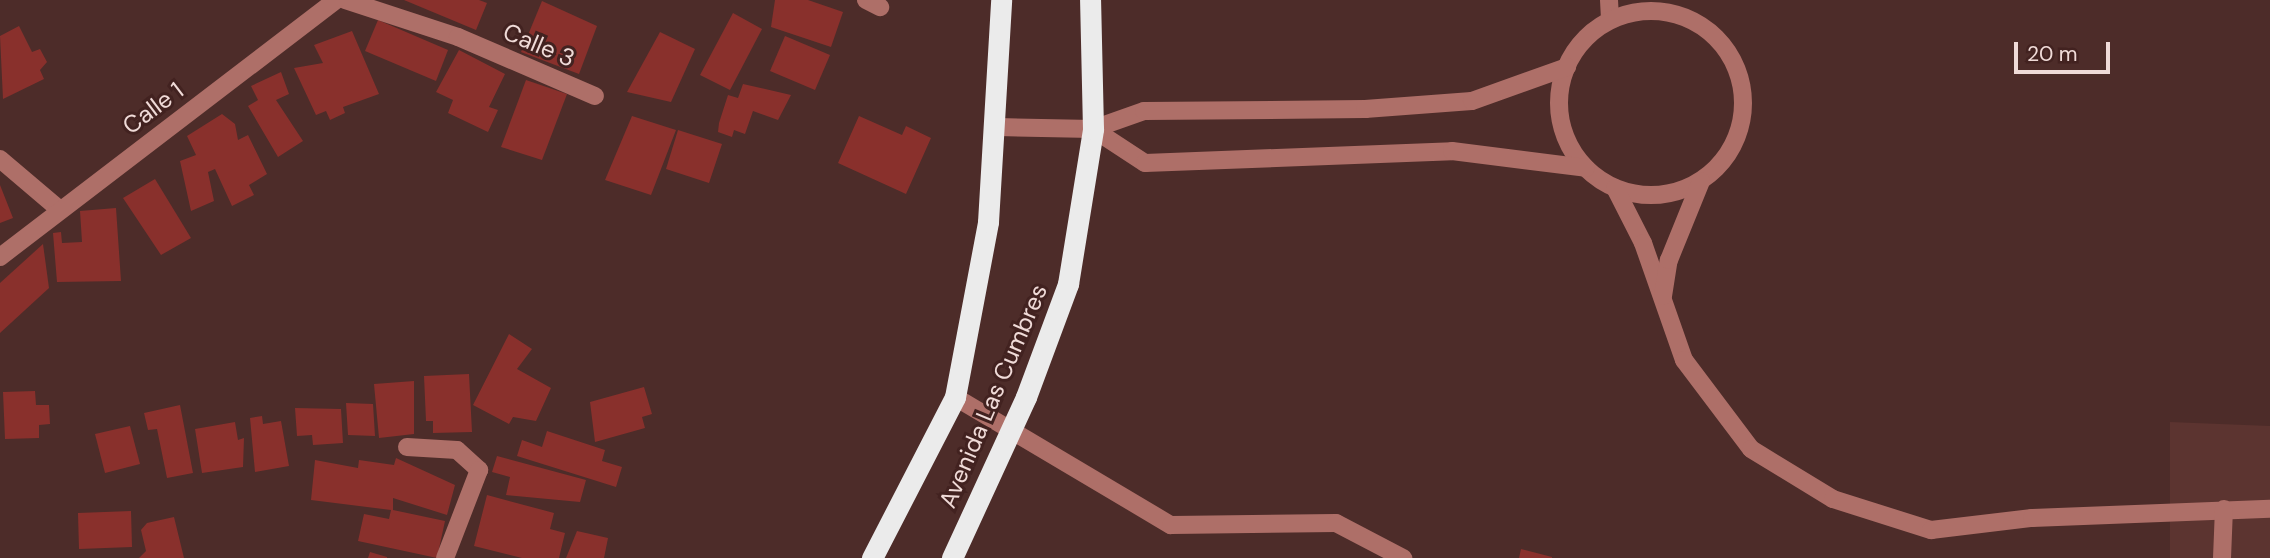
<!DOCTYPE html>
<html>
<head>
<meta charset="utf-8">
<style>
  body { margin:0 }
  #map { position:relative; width:2270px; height:558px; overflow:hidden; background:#4d2c29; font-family:"DM Sans",sans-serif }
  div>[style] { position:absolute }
  .built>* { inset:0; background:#5c3430 }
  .building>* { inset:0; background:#89302c }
  .minor>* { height:18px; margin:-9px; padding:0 9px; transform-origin:9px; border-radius:9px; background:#ae6f68 }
  .minor>.ring { margin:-9px; padding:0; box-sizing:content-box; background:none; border:18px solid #ae6f68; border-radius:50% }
  .highway>* { height:21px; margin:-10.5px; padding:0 10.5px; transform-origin:10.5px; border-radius:10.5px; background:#ebebeb }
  span { translate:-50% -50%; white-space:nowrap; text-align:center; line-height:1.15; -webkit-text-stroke:6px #422220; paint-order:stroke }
  .street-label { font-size:24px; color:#f0dbd8 }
  .scale { position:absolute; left:2014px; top:42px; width:96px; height:32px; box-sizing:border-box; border:4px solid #f0dbd8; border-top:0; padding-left:9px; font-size:21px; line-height:24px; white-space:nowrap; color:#f0dbd8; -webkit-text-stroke:5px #422220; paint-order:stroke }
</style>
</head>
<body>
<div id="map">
  <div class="built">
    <div style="clip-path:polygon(2170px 422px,2270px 426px,2270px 558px,2170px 558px)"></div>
  </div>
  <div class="building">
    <div style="clip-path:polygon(404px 0,479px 0,487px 3px,476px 30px)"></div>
    <div style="clip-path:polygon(775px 0,808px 0,843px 12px,831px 47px,771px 27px)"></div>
    <div style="clip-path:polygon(542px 1px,597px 26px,579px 74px,521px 52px)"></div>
    <div style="clip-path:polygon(733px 13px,762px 29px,730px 90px,700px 75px)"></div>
    <div style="clip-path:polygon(378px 20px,448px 50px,436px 81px,365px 51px)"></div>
    <div style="clip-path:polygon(19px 26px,32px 52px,40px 49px,47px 62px,40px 70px,44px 79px,3px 99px,0 36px)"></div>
    <div style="clip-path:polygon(352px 31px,379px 94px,343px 107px,345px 113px,330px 120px,326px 111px,316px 115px,294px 68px,323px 63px,314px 45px)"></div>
    <div style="clip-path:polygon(660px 32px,695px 49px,671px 102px,627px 92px)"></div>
    <div style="clip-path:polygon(785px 36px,830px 55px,815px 90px,770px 71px)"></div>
    <div style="clip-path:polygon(459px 50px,505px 74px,489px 107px,498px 110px,488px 132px,448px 113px,453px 100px,436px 92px)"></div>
    <div style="clip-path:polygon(281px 72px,289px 94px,276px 100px,303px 141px,278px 157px,248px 106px,258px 100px,251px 86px)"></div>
    <div style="clip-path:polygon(526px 80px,567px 94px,542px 160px,501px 147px)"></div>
    <div style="clip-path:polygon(743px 84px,791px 95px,778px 120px,753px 111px,745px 134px,734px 130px,732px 137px,718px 132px,719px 123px,728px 95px,738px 98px)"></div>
    <div style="clip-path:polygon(222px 114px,235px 124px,238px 140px,248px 135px,267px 174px,249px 185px,254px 195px,232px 206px,215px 169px,208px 172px,214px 201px,191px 211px,180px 161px,196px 155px,187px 136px)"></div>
    <div style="clip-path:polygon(632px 116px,676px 130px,651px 195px,605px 180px)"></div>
    <div style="clip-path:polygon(859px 116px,902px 135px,906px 126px,931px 138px,906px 194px,838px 163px)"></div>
    <div style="clip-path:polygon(678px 130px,722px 144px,709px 183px,666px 169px)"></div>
    <div style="clip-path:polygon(155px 179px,191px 238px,161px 255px,123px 198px)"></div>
    <div style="clip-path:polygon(0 185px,13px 218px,0 223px)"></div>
    <div style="clip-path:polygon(116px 208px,121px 281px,57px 282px,53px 233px,61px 232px,62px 243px,82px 242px,80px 211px)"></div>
    <div style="clip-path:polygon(43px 244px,49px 288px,0 333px,0 283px)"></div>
    <div style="clip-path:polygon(509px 334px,532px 349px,517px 369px,551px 388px,536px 421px,513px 417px,509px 424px,473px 405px)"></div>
    <div style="clip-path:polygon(469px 374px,472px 432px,433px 433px,433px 421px,426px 421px,424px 376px)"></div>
    <div style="clip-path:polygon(414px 381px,414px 434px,379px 438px,374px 384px)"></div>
    <div style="clip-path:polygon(644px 387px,652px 414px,642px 417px,645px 428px,595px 442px,590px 402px)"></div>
    <div style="clip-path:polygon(35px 391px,36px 405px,49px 405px,50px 424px,39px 425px,39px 438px,5px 439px,3px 392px)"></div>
    <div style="clip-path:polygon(346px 403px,373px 404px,375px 436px,348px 435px)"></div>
    <div style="clip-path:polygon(180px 405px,193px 473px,167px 478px,157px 429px,148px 430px,144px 413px)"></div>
    <div style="clip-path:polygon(295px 408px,341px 409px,343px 443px,313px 445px,312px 435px,297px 436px)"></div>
    <div style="clip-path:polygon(262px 416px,263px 424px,281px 421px,289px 466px,255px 472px,250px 418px)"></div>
    <div style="clip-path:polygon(235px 422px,238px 440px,244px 438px,243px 467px,202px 473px,195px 429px)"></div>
    <div style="clip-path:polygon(130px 426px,140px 464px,105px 473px,95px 434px)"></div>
    <div style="clip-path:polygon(547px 431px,605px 450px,602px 461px,622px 467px,616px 487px,517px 456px,522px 440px,542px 447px)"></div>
    <div style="clip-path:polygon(497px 456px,586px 480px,580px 502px,506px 495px,510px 477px,492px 472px)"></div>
    <div style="clip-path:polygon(396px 458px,455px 485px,447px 515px,393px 498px,393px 510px,445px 521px,437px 558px,358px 541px,364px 514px,389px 519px,391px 510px,311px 500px,315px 460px,358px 468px,359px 460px,394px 465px)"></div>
    <div style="clip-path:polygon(487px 495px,554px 513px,550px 529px,565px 533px,559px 558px,522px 558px,474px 546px)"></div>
    <div style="clip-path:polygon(131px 511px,132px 547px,79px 549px,78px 513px)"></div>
    <div style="clip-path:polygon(174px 517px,184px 558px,139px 558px,146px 551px,141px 530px,147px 523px)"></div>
    <div style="clip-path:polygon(577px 531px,608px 538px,604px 558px,566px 558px)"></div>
    <div style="clip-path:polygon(1521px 549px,1552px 557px,1552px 558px,1519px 558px)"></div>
    <div style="clip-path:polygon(370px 552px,387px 557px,387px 558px,368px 558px)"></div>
  </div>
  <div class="minor">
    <div style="left:345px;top:0;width:119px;rotate:18.1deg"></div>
    <div style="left:458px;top:37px;width:149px;rotate:23.3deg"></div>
    <div style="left:866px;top:0;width:16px;rotate:27deg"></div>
    <div style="left:1609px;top:0;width:20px;rotate:87deg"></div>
    <div class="ring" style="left:1559px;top:11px;width:166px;height:166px"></div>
    <div style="left:998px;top:127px;width:95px;rotate:1.2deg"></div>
    <div style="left:1093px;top:129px;width:54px;rotate:-19.4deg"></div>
    <div style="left:1144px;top:111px;width:221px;rotate:-0.5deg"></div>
    <div style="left:1365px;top:109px;width:107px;rotate:-4.3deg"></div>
    <div style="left:1472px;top:101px;width:101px;rotate:-19.7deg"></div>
    <div style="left:1093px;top:129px;width:62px;rotate:33.2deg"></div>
    <div style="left:1145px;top:163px;width:307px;rotate:-2.2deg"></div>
    <div style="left:1452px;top:151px;width:135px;rotate:7.2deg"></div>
    <div style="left:0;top:159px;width:77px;rotate:40.3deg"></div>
    <div style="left:1615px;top:188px;width:62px;rotate:63deg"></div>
    <div style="left:1643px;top:243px;width:124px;rotate:70.7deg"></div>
    <div style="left:1684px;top:360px;width:111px;rotate:53deg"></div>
    <div style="left:1751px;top:449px;width:96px;rotate:31.4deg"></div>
    <div style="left:1833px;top:499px;width:103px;rotate:17.6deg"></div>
    <div style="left:1931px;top:530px;width:102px;rotate:-6.8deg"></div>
    <div style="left:2032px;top:518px;width:238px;rotate:-2.2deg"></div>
    <div style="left:0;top:257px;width:423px;rotate:-37.4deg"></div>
    <div style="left:1663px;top:296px;width:36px;rotate:-81deg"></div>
    <div style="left:1669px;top:260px;width:85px;rotate:-67.9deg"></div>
    <div style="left:955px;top:397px;width:251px;rotate:30.7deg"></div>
    <div style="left:1171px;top:525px;width:165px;rotate:-0.7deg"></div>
    <div style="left:1336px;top:523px;width:76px;rotate:27.6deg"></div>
    <div style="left:407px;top:447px;width:50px;rotate:3.4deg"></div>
    <div style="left:457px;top:450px;width:30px;rotate:42deg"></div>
    <div style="left:479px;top:470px;width:94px;rotate:111.1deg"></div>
    <div style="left:2222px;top:558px;width:49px;rotate:-87.7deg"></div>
  </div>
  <div class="highway">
    <div style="left:872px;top:558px;width:181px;rotate:-62.7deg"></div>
    <div style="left:955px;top:397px;width:178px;rotate:-79.3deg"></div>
    <div style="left:988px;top:222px;width:222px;rotate:-86.6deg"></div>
    <div style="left:952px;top:558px;width:177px;rotate:-65.3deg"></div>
    <div style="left:1026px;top:397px;width:121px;rotate:-69.6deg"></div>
    <div style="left:1068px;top:284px;width:157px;rotate:-80.8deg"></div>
    <div style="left:1093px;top:129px;width:129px;rotate:-91.3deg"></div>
  </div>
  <div class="street-label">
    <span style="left:539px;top:45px;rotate:23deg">Calle 3</span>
    <span style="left:153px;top:108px;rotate:-37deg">Calle 1</span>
    <span style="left:993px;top:396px;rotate:-67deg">Avenida Las Cumbres</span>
  </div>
  <div class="scale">20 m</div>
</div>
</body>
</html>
